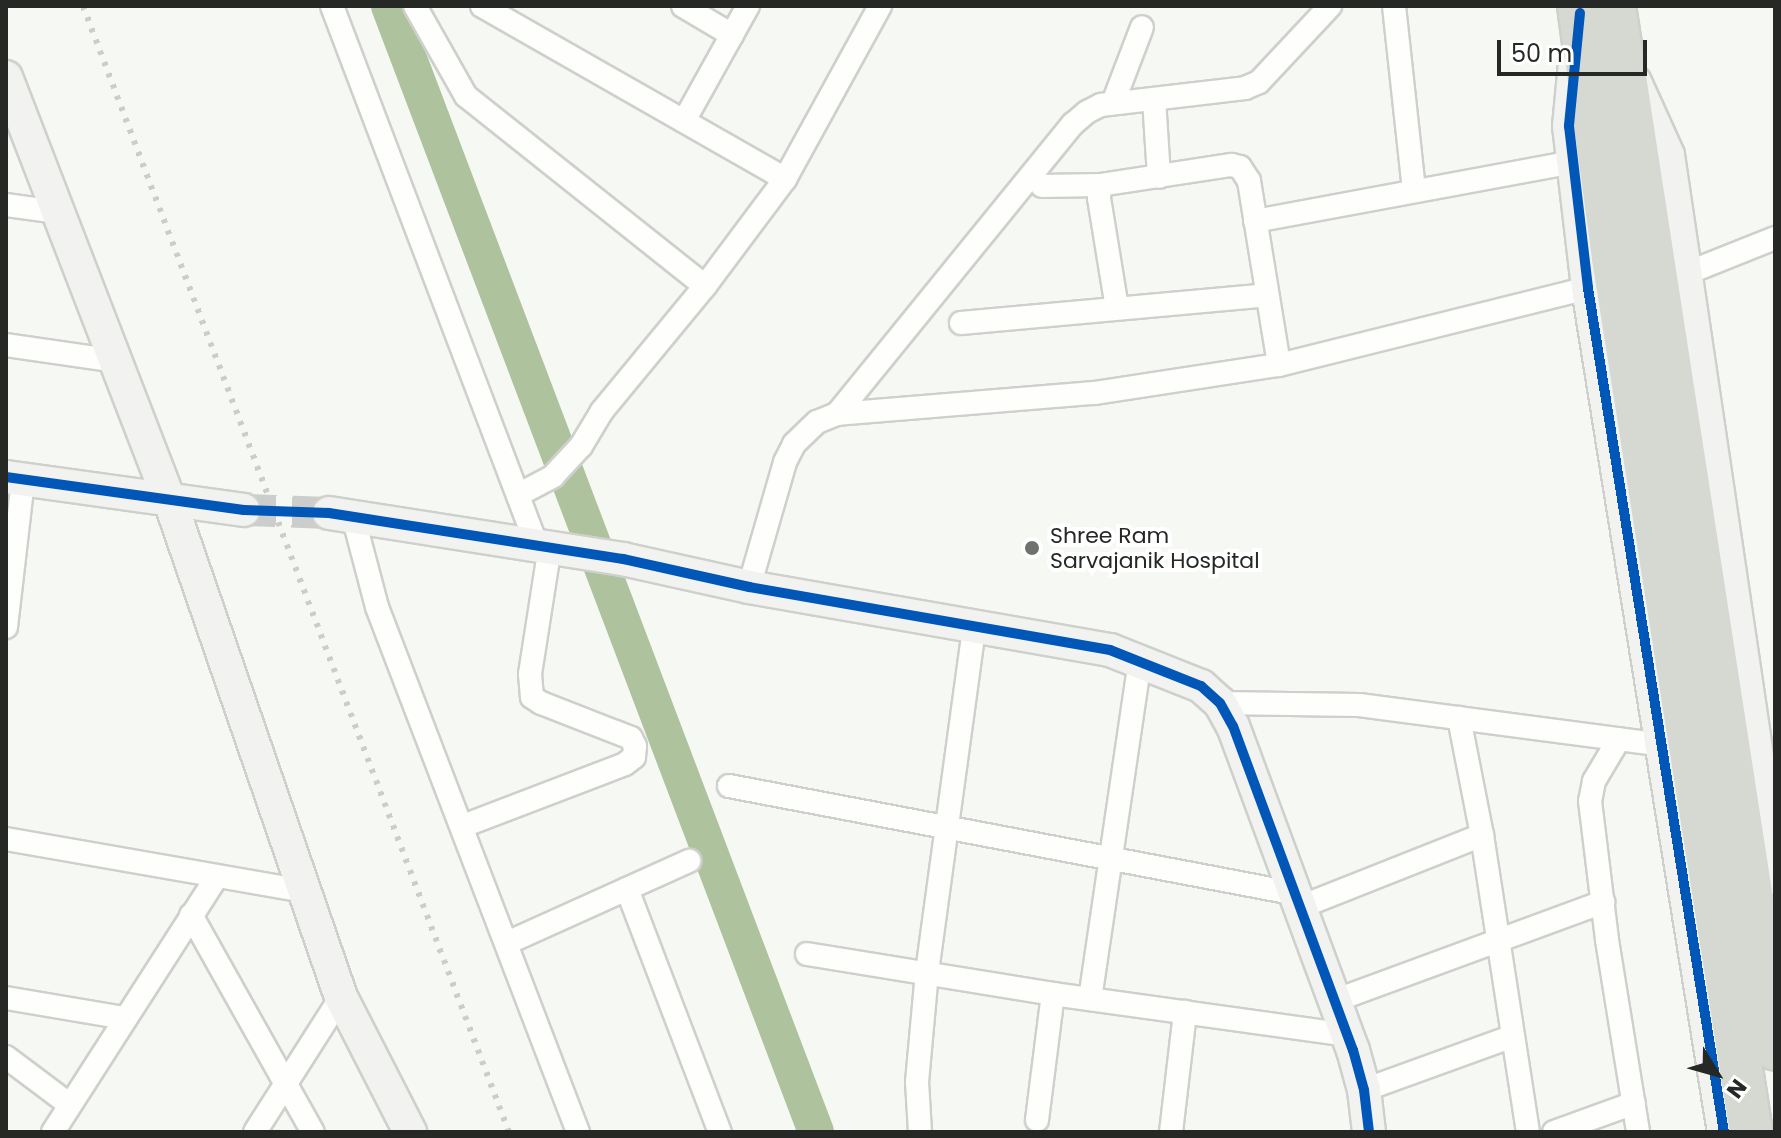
<!DOCTYPE html>
<html>
<head>
<meta charset="utf-8">
<style>
  body { margin:0 }
  #map { position:relative; width:1781px; height:1138px; overflow:hidden; background:#f5f8f3; font-family:Poppins,sans-serif }
  div>[style] { position:absolute }
  .river>* { height:36px; margin:-18px; padding:0 18px; transform-origin:18px; border-radius:18px; background:#adc29d }
  .secondary-tunnel>* { height:32px; margin-top:-16px; transform-origin:0; background:repeating-linear-gradient(90deg,#cbceca 0 32px,transparent 0 48px) }
  .roads { filter:drop-shadow(2px 0 #ced0cc) drop-shadow(-2px 0 #ced0cc) drop-shadow(0 2px #ced0cc) drop-shadow(0 -2px #ced0cc) }
  .street>* { height:22px; margin:-11px; padding:0 11px; transform-origin:11px; border-radius:11px; background:#fefefd }
  .secondary>* { height:32px; margin:-16px; padding:0 16px; transform-origin:16px; border-radius:16px; background:#f2f3f0 }
  .highway>* { height:42px; margin:-21px; padding:0 21px; transform-origin:21px; border-radius:21px; background:#d5d9d1 }
  .rail>* { height:6px; margin-top:-3px; transform-origin:0; background:repeating-linear-gradient(90deg,#cbcccb 0 4px,transparent 0 12px) }
  .cycleway>* { height:10px; margin:-5px; padding:0 5px; transform-origin:5px; border-radius:5px; background:#0057b8 }
  .dots>* { width:22px; height:22px; translate:-50% -50%; box-sizing:border-box; border:4px solid #fff; border-radius:50% }
  span { translate:-50% -50%; white-space:nowrap; text-align:center; line-height:1.15; -webkit-text-stroke:8px #fff; paint-order:stroke }
  .poi-label { font-size:22px; color:#252824 }
  .left { translate:0 -50%; text-align:left }
  .frame { position:absolute; inset:0; border:8px solid #252824; pointer-events:none }
  .north { position:absolute; left:1677px; top:1034px; width:80px; height:80px; -webkit-text-stroke:6px #fff; paint-order:stroke; rotate:127deg; font-size:22px; font-weight:700; line-height:32px; text-align:center; color:#252824 }
  .north::after { content:''; display:block; margin:auto; width:28px; height:36px; background:#252824; clip-path:polygon(50% 0,100% 100%,50% 72%,0 100%) }
  .scale { position:absolute; left:1497px; top:40px; width:150px; height:36px; box-sizing:border-box; border:4px solid #252824; border-top:0; padding-left:10px; font-size:24px; line-height:28px; white-space:nowrap; color:#252824; -webkit-text-stroke:6px #fff; paint-order:stroke }
</style>
</head>
<body>
<div id="map">
  <div class="river">
    <div style="left:389px;top:6px;width:1204px;rotate:69.23deg"></div>
  </div>
  <div class="secondary-tunnel">
    <div style="left:244px;top:510px;width:85px;rotate:2deg"></div>
  </div>
  <div class="roads">
    <div class="street">
      <div style="left:332px;top:6px;width:578px;rotate:69.21deg"></div>
      <div style="left:415px;top:6px;width:103px;rotate:60.5deg"></div>
      <div style="left:466px;top:96px;width:305px;rotate:38.5deg"></div>
      <div style="left:482px;top:6px;width:349px;rotate:29.7deg"></div>
      <div style="left:683px;top:6px;width:57px;rotate:30.6deg"></div>
      <div style="left:1394px;top:6px;width:186px;rotate:83.8deg"></div>
      <div style="left:1154px;top:99px;width:78px;rotate:86.3deg"></div>
      <div style="left:1113px;top:103px;width:81px;rotate:-69.1deg"></div>
      <div style="left:684px;top:121px;width:132px;rotate:-60.9deg"></div>
      <div style="left:1042px;top:186px;width:58px;rotate:-1deg"></div>
      <div style="left:6px;top:205px;width:51px;rotate:7.8deg"></div>
      <div style="left:1255px;top:221px;width:323px;rotate:-10.5deg"></div>
      <div style="left:1685px;top:274px;width:97px;rotate:-21.8deg"></div>
      <div style="left:1117px;top:308px;width:111px;rotate:-99.3deg"></div>
      <div style="left:1099px;top:198px;width:13px;rotate:-86deg"></div>
      <div style="left:1100px;top:185px;width:133px;rotate:-8.7deg"></div>
      <div style="left:1231px;top:165px;width:9px;rotate:13deg"></div>
      <div style="left:1240px;top:167px;width:17px;rotate:57deg"></div>
      <div style="left:1249px;top:181px;width:186px;rotate:80.7deg"></div>
      <div style="left:961px;top:323px;width:307px;rotate:-5.2deg"></div>
      <div style="left:6px;top:345px;width:112px;rotate:8.2deg"></div>
      <div style="left:837px;top:414px;width:374px;rotate:-50.9deg"></div>
      <div style="left:1073px;top:124px;width:18px;rotate:-41deg"></div>
      <div style="left:1087px;top:112px;width:16px;rotate:-27deg"></div>
      <div style="left:1101px;top:105px;width:145px;rotate:-6.7deg"></div>
      <div style="left:1245px;top:88px;width:15px;rotate:-23deg"></div>
      <div style="left:1259px;top:82px;width:104px;rotate:-46.9deg"></div>
      <div style="left:518px;top:495px;width:40px;rotate:-28deg"></div>
      <div style="left:553px;top:476px;width:41px;rotate:-47deg"></div>
      <div style="left:581px;top:446px;width:41px;rotate:-59deg"></div>
      <div style="left:602px;top:411px;width:162px;rotate:-50.5deg"></div>
      <div style="left:705px;top:286px;width:134px;rotate:-53.2deg"></div>
      <div style="left:785px;top:179px;width:197px;rotate:-61.2deg"></div>
      <div style="left:353px;top:516px;width:94px;rotate:75.2deg"></div>
      <div style="left:377px;top:607px;width:562px;rotate:69.05deg"></div>
      <div style="left:749px;top:587px;width:130px;rotate:-73.9deg"></div>
      <div style="left:785px;top:462px;width:20px;rotate:-63deg"></div>
      <div style="left:794px;top:444px;width:32px;rotate:-44deg"></div>
      <div style="left:817px;top:422px;width:22px;rotate:-22deg"></div>
      <div style="left:837px;top:414px;width:259px;rotate:-4.7deg"></div>
      <div style="left:1095px;top:393px;width:186px;rotate:-8.7deg"></div>
      <div style="left:1279px;top:365px;width:318px;rotate:-14deg"></div>
      <div style="left:6px;top:627px;width:148px;rotate:-83.4deg"></div>
      <div style="left:1220px;top:703px;width:139px;rotate:0.8deg"></div>
      <div style="left:1359px;top:705px;width:308px;rotate:7.5deg"></div>
      <div style="left:1459px;top:718px;width:119px;rotate:78.9deg"></div>
      <div style="left:1482px;top:835px;width:301px;rotate:81.2deg"></div>
      <div style="left:1619px;top:739px;width:49px;rotate:120.8deg"></div>
      <div style="left:1594px;top:781px;width:20px;rotate:101deg"></div>
      <div style="left:1590px;top:801px;width:140px;rotate:83deg"></div>
      <div style="left:1607px;top:940px;width:194px;rotate:80.8deg"></div>
      <div style="left:729px;top:786px;width:573px;rotate:10.76deg"></div>
      <div style="left:463px;top:826px;width:173px;rotate:-20.9deg"></div>
      <div style="left:625px;top:764px;width:11px;rotate:-38deg"></div>
      <div style="left:634px;top:757px;width:11px;rotate:-85deg"></div>
      <div style="left:635px;top:746px;width:9px;rotate:-117deg"></div>
      <div style="left:631px;top:738px;width:97px;rotate:-158.7deg"></div>
      <div style="left:541px;top:703px;width:11px;rotate:-146deg"></div>
      <div style="left:532px;top:697px;width:23px;rotate:-95deg"></div>
      <div style="left:530px;top:674px;width:129px;rotate:-81.1deg"></div>
      <div style="left:6px;top:839px;width:303px;rotate:9.9deg"></div>
      <div style="left:627px;top:889px;width:260px;rotate:69.1deg"></div>
      <div style="left:1298px;top:908px;width:198px;rotate:-21.6deg"></div>
      <div style="left:191px;top:915px;width:249px;rotate:60.7deg"></div>
      <div style="left:507px;top:943px;width:200px;rotate:-24.3deg"></div>
      <div style="left:807px;top:954px;width:249px;rotate:9.2deg"></div>
      <div style="left:1053px;top:994px;width:297px;rotate:7.9deg"></div>
      <div style="left:6px;top:998px;width:120px;rotate:9.6deg"></div>
      <div style="left:1090px;top:999px;width:344px;rotate:-81.6deg"></div>
      <div style="left:1334px;top:1001px;width:287px;rotate:-20.2deg"></div>
      <div style="left:6px;top:1057px;width:80px;rotate:36.9deg"></div>
      <div style="left:1364px;top:1090px;width:158px;rotate:-19.9deg"></div>
      <div style="left:1037px;top:1120px;width:127px;rotate:-82.8deg"></div>
      <div style="left:53px;top:1132px;width:302px;rotate:-57.3deg"></div>
      <div style="left:255px;top:1132px;width:160px;rotate:-57.5deg"></div>
      <div style="left:920px;top:1132px;width:50px;rotate:-93.4deg"></div>
      <div style="left:917px;top:1082px;width:110px;rotate:-84.8deg"></div>
      <div style="left:927px;top:972px;width:348px;rotate:-82.2deg"></div>
      <div style="left:1171px;top:1132px;width:121px;rotate:-83.3deg"></div>
      <div style="left:1554px;top:1132px;width:85px;rotate:-19.9deg"></div>
    </div>
    <div class="secondary">
      <div style="left:1575px;top:63px;width:63px;rotate:95.4deg"></div>
      <div style="left:1569px;top:126px;width:163px;rotate:83.3deg"></div>
      <div style="left:1588px;top:288px;width:855px;rotate:80.85deg"></div>
      <div style="left:6px;top:77px;width:455px;rotate:68.9deg"></div>
      <div style="left:170px;top:501px;width:525px;rotate:70.98deg"></div>
      <div style="left:341px;top:997px;width:152px;rotate:62.9deg"></div>
      <div style="left:1635px;top:82px;width:80px;rotate:65.7deg"></div>
      <div style="left:1668px;top:155px;width:731px;rotate:81.58deg"></div>
      <div style="left:6px;top:477px;width:240px;rotate:7.9deg"></div>
      <div style="left:329px;top:513px;width:298px;rotate:8.9deg"></div>
      <div style="left:623px;top:559px;width:129px;rotate:12.5deg"></div>
      <div style="left:749px;top:587px;width:366px;rotate:9.9deg"></div>
      <div style="left:1110px;top:650px;width:98px;rotate:21.6deg"></div>
      <div style="left:1201px;top:686px;width:25px;rotate:42deg"></div>
      <div style="left:1220px;top:703px;width:26px;rotate:61deg"></div>
      <div style="left:1233px;top:726px;width:346px;rotate:69.7deg"></div>
      <div style="left:1353px;top:1050px;width:41px;rotate:74.6deg"></div>
      <div style="left:1364px;top:1090px;width:42px;rotate:83.2deg"></div>
    </div>
    <div class="highway">
      <div style="left:1579px;top:6px;width:254px;rotate:82.3deg"></div>
      <div style="left:1613px;top:258px;width:885px;rotate:81.03deg"></div>
      <div style="left:1614px;top:6px;width:1055px;rotate:81.22deg"></div>
    </div>
  </div>
  <div class="rail">
    <div style="left:83px;top:6px;width:1204px;rotate:69.28deg"></div>
  </div>
  <div class="cycleway">
    <div style="left:1580px;top:13px;width:114px;rotate:95.6deg"></div>
    <div style="left:1569px;top:126px;width:163px;rotate:83.3deg"></div>
    <div style="left:1588px;top:288px;width:855px;rotate:80.85deg"></div>
    <div style="left:6px;top:477px;width:240px;rotate:7.9deg"></div>
    <div style="left:244px;top:510px;width:85px;rotate:2deg"></div>
    <div style="left:329px;top:513px;width:298px;rotate:8.9deg"></div>
    <div style="left:623px;top:559px;width:129px;rotate:12.5deg"></div>
    <div style="left:749px;top:587px;width:366px;rotate:9.9deg"></div>
    <div style="left:1110px;top:650px;width:98px;rotate:21.6deg"></div>
    <div style="left:1201px;top:686px;width:25px;rotate:42deg"></div>
    <div style="left:1220px;top:703px;width:26px;rotate:61deg"></div>
    <div style="left:1233px;top:726px;width:346px;rotate:69.7deg"></div>
    <div style="left:1353px;top:1050px;width:41px;rotate:74.6deg"></div>
    <div style="left:1364px;top:1090px;width:42px;rotate:83.2deg"></div>
  </div>
  <div class="dots">
    <div style="left:1032px;top:548px;background:#6e716c"></div>
  </div>
  <div class="poi-label">
    <span class="left" style="left:1050px;top:548px">Shree Ram<br>Sarvajanik Hospital</span>
  </div>
  <div class="frame"></div>
  <div class="north">N</div>
  <div class="scale">50 m</div>
</div>
</body>
</html>
